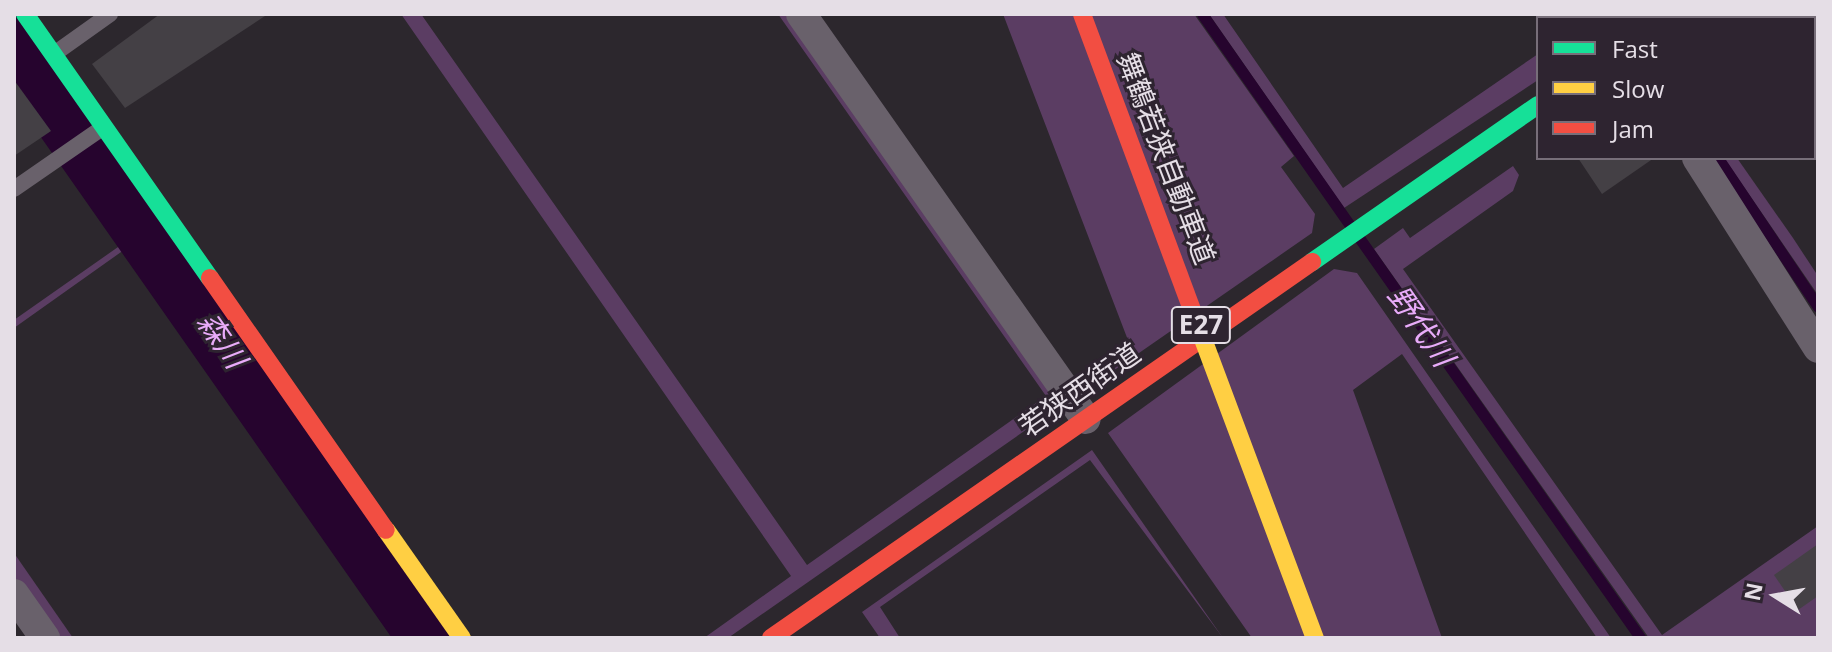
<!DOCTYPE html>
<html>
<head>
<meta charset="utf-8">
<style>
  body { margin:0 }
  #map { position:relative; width:1832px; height:652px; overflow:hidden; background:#2c272d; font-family:"Open Sans","Noto Sans JP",sans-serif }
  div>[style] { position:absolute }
  .green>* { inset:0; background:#5b3d63 }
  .stream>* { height:11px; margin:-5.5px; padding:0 5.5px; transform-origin:5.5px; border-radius:5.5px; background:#26042e }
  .river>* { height:64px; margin:-32px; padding:0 32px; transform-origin:32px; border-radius:32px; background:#26042e }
  .building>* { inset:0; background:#444045 }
  .lane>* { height:16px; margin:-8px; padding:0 8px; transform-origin:8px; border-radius:8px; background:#69616b }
  .street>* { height:30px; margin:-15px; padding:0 15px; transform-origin:15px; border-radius:15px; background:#69616b }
  .fast>* { height:18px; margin:-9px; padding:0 9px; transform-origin:9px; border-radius:9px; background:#16e098 }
  .slow>* { height:18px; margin:-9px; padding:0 9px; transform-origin:9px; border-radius:9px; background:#ffcf43 }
  .jam>* { height:18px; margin:-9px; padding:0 9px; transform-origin:9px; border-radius:9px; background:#f24e42 }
  .slow-bridge>* { height:18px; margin:-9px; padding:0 9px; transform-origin:9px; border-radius:9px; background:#ffcf43 }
  .jam-bridge>* { height:18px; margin:-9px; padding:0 9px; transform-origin:9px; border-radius:9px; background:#f24e42 }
  span { translate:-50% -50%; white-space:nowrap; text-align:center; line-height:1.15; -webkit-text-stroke:6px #2e2430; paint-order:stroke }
  .shield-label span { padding:2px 6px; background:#2e2430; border:2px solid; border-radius:6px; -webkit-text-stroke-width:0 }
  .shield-label { font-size:26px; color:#e5dee6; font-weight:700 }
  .street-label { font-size:28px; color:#e5dee6 }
  .water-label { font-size:30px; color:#e8abf9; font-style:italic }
  .frame { position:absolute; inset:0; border:16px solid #e5dee6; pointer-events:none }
  .legend { position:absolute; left:1536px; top:16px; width:280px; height:144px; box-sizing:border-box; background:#2e2430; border:2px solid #776e79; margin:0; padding:10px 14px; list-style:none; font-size:24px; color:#e5dee6 }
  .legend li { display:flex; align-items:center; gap:16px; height:40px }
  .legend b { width:40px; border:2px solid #776e79 }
  .north { position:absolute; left:1736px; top:556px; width:80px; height:80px; -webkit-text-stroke:6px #2e2430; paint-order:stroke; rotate:281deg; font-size:22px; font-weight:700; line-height:32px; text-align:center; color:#e5dee6 }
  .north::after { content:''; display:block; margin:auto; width:28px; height:36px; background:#e5dee6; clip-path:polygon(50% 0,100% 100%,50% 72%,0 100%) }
</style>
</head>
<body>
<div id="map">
  <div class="green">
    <div style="clip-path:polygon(401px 14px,421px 14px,807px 565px,1046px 396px,778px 14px,791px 14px,1063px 404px,728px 638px,704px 638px,791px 576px)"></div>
    <div style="clip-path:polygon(1003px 14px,1194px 14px,1294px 156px,1281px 167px,1315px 214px,1312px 233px,1077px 396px,1076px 385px,1131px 348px)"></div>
    <div style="clip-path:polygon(1209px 14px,1223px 14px,1343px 188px,1538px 54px,1538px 80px,1344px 208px)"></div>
    <div style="clip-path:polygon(1724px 158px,1737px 158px,1793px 238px,1818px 276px,1818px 295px)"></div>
    <div style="clip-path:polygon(1513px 166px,1519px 175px,1513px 191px,1403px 269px,1662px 635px,1818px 526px,1818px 638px,1649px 638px,1374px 249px,1403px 228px,1410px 238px)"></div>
    <div style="clip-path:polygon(138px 233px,423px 638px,138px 240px,14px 328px,14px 320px)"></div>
    <div style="clip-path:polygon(1334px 269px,1357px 273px,1611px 638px,1597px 638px,1402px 354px,1353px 390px,1442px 638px,1252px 638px,1108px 433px)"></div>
    <div style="clip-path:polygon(1092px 450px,1223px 638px,1090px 460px,880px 607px,900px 638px,880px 638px,862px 612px)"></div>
    <div style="clip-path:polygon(14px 553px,73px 638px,56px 638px,14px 578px)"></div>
  </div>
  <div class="stream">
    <div style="left:1202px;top:14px;width:258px;rotate:55deg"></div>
    <div style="left:1718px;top:158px;width:179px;rotate:56.1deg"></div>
    <div style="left:1360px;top:239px;width:487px;rotate:54.9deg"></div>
  </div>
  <div class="river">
    <div style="left:14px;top:43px;width:727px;rotate:54.98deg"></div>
  </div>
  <div class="building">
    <div style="clip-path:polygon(160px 14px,268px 14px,125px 108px,92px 64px)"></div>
    <div style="clip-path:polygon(14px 80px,51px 131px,14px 156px)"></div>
    <div style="clip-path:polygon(1578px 158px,1654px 158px,1602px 194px)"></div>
    <div style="clip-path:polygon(1818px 544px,1818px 596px,1798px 610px,1774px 575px)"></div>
  </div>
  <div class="lane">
    <div style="left:54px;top:54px;width:69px;rotate:-35.5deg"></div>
    <div style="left:14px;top:189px;width:107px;rotate:-34.7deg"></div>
  </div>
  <div class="street">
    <div style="left:801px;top:14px;width:495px;rotate:54.9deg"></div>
    <div style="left:1595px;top:14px;width:5px;rotate:53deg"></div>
    <div style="left:1697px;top:158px;width:225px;rotate:57.5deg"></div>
    <div style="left:14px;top:594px;width:54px;rotate:54.8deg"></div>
  </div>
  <div class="fast">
    <div style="left:25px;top:14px;width:322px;rotate:55deg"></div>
    <div style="left:1658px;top:18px;width:6px;rotate:-39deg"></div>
    <div style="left:1312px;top:262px;width:275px;rotate:-34.8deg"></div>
  </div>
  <div class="slow">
    <div style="left:386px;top:530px;width:132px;rotate:54.9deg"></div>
  </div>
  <div class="jam">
    <div style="left:210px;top:278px;width:307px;rotate:55.1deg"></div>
    <div style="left:771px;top:638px;width:659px;rotate:-34.8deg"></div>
  </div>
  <div class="slow-bridge">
    <div style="left:1200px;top:331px;width:328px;rotate:69.5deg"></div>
  </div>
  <div class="jam-bridge">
    <div style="left:1082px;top:14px;width:338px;rotate:69.6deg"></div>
  </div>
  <div class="shield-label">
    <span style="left:1201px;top:325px">E27</span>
  </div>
  <div class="street-label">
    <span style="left:1167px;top:158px;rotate:69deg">舞鶴若狭自動車道</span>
    <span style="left:1079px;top:389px;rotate:-35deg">若狭西街道</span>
  </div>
  <div class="water-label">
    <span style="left:1421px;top:326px;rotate:55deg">野代川</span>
    <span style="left:222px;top:340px;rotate:55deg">森川</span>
  </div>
  <div class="frame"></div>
  <ul class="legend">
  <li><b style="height:10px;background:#16e098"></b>Fast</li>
  <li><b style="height:10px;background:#ffcf43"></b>Slow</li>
  <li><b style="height:10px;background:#f24e42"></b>Jam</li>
  </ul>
  <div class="north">N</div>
</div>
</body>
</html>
